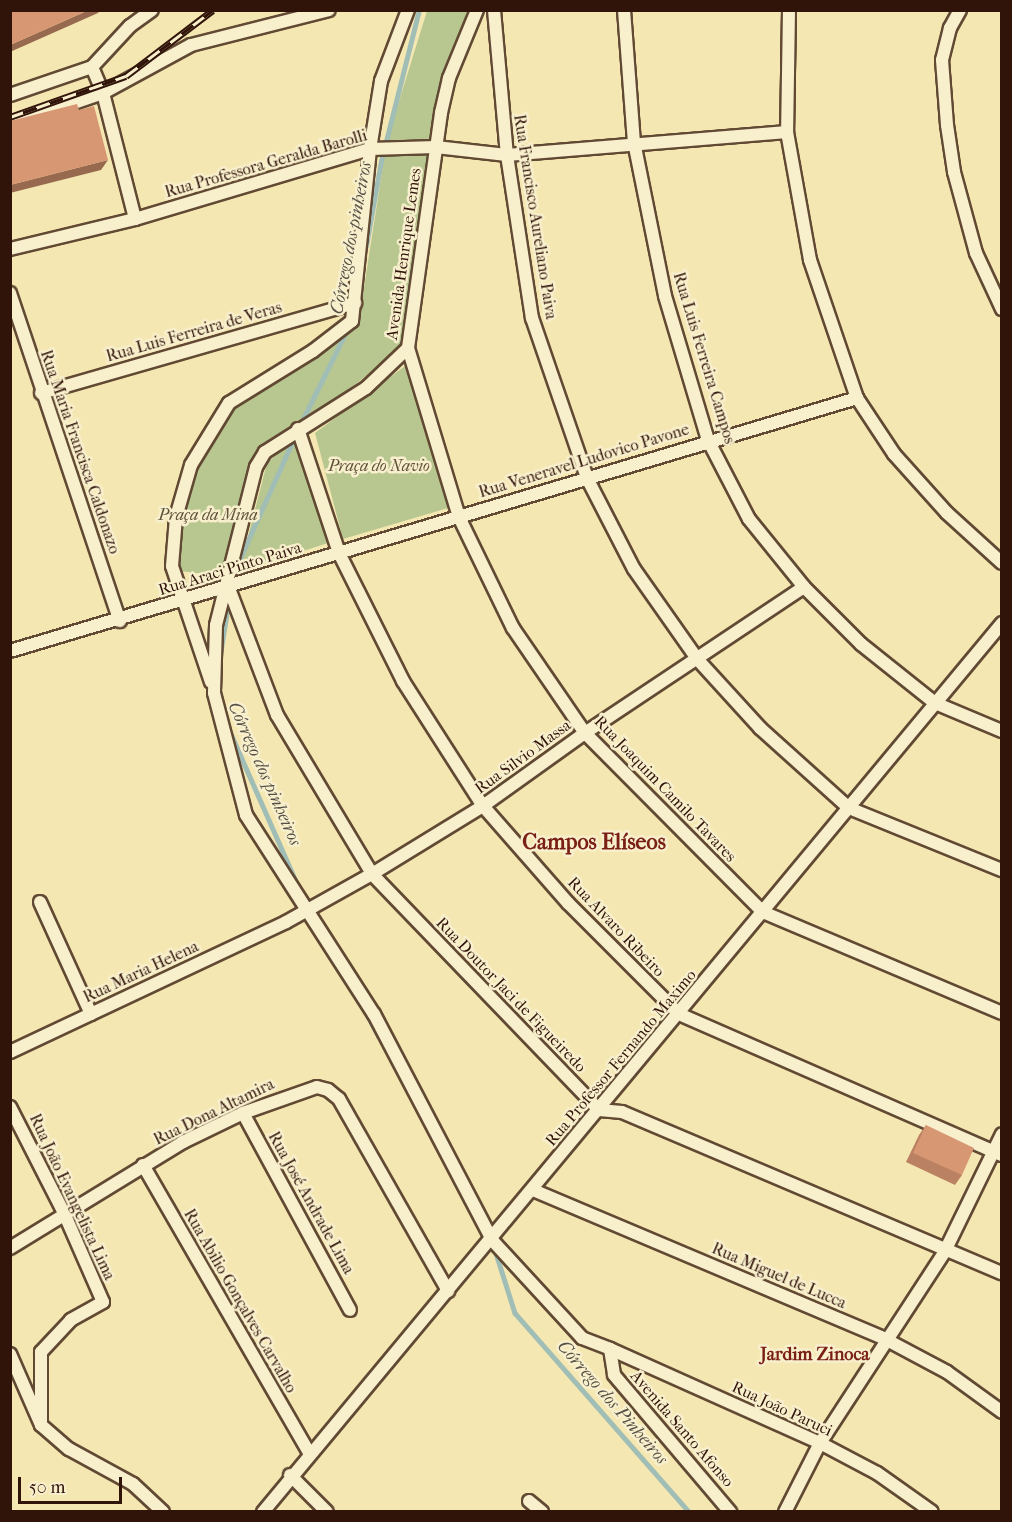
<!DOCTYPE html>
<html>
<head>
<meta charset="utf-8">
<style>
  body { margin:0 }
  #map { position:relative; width:1012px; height:1522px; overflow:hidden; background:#f5e7b2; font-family:"IM FELL French Canon",serif }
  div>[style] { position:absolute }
  .green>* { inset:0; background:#b8c68f }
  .stream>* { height:4.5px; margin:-2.25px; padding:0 2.25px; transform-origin:2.25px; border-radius:2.25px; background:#a0beb6 }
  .roads { filter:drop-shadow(2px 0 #614933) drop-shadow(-2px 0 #614933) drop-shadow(0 2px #614933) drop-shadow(0 -2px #614933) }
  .minor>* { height:12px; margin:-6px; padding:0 6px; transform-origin:6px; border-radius:6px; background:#f8efcd }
  .rail>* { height:7px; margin-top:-3.5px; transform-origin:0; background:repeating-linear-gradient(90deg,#f8efcd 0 14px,#301409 0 28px); box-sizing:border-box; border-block:2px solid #301409 }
  .wall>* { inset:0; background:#ba8263 }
  .shaded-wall>* { inset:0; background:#976a50 }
  .building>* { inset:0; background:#d89773 }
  span { translate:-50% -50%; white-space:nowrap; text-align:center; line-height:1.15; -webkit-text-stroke:5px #f8efcd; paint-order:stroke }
  .street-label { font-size:16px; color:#301409 }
  .park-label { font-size:16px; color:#605238; font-style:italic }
  .water-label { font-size:18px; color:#575046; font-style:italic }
  .neighbourhood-label { font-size:18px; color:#7a1f14; font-weight:700 }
  .district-label { font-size:22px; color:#7a1f14; font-weight:700 }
  .frame { position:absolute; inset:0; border:12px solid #301409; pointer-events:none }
  .scale { position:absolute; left:18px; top:1477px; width:104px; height:27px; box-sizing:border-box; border:3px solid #301409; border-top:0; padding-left:8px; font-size:18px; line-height:21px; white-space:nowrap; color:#301409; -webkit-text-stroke:4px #f8efcd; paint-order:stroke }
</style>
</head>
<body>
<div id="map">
  <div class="green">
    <div style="clip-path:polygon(427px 11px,467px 11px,434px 113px,402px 346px,327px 408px,270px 441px,253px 461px,223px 576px,179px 571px,177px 513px,191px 465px,234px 408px,358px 326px,387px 140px)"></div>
    <div style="clip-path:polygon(405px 366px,448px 508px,343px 539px,315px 433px)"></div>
    <div style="clip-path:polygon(294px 439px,328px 543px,245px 570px,241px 564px,267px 463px)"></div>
  </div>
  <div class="stream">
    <div style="left:366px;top:246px;width:86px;rotate:-80deg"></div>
    <div style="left:381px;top:161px;width:156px;rotate:-75.9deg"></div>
    <div style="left:300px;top:425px;width:106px;rotate:-63.7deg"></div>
    <div style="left:236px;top:567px;width:141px;rotate:-65.8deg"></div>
    <div style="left:220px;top:655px;width:58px;rotate:-81deg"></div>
    <div style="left:228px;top:727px;width:174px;rotate:66.2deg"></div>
    <div style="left:362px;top:1005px;width:36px;rotate:62deg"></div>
    <div style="left:495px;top:1250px;width:66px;rotate:72.4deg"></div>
    <div style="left:515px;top:1313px;width:264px;rotate:48.8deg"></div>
  </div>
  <div class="roads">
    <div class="minor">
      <div style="left:477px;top:10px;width:74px;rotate:112.4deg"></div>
      <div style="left:449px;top:78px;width:36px;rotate:103deg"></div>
      <div style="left:441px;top:113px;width:237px;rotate:98deg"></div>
      <div style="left:408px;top:348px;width:58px;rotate:136.4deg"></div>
      <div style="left:366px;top:388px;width:120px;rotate:147.6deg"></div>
      <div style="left:265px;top:452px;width:17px;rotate:121deg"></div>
      <div style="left:256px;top:467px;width:163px;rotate:104.2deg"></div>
      <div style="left:216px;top:625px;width:68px;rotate:91.7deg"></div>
      <div style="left:214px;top:693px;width:126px;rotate:75.3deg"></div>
      <div style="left:246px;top:815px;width:237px;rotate:57.3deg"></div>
      <div style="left:374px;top:1014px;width:255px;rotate:62.4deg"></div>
      <div style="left:492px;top:1240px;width:133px;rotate:47.4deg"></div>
      <div style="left:582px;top:1338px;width:30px;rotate:21deg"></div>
      <div style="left:610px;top:1349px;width:26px;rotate:81deg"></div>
      <div style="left:614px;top:1375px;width:180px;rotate:49.7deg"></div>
      <div style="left:494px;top:10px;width:146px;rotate:84.9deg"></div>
      <div style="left:507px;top:155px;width:165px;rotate:81.3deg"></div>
      <div style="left:532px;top:318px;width:169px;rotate:71deg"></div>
      <div style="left:587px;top:478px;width:102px;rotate:62.7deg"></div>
      <div style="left:634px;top:569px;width:111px;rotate:54.9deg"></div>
      <div style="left:698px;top:660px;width:92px;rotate:47.6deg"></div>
      <div style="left:760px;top:728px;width:120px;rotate:42deg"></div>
      <div style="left:849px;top:808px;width:165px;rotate:22.1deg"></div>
      <div style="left:624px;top:10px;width:132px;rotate:85.7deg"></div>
      <div style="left:634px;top:142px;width:157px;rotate:78.6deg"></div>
      <div style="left:665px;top:296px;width:150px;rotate:73.4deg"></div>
      <div style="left:708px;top:440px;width:89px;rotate:62.6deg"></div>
      <div style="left:749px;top:519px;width:87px;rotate:51deg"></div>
      <div style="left:804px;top:587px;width:81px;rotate:45deg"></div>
      <div style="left:861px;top:644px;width:95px;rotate:38.6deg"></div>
      <div style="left:935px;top:703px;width:73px;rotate:22.7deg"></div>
      <div style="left:789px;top:10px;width:122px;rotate:90.9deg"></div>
      <div style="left:787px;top:132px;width:130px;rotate:79.8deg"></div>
      <div style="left:810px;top:260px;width:146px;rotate:71.2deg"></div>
      <div style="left:857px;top:398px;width:67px;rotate:56.5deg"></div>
      <div style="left:894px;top:454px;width:79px;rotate:48.1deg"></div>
      <div style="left:947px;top:513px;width:74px;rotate:42.3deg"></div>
      <div style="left:960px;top:10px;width:21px;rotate:119deg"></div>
      <div style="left:950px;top:28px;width:33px;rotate:104deg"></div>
      <div style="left:942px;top:60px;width:65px;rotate:85.6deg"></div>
      <div style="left:947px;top:125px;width:48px;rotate:81.5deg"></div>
      <div style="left:954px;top:172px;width:84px;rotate:74.8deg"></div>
      <div style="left:976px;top:253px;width:62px;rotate:65.1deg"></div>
      <div style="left:92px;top:67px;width:28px;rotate:67deg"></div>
      <div style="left:103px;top:93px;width:130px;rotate:75.7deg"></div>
      <div style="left:10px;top:95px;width:87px;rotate:-18.9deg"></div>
      <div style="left:92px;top:67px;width:56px;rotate:-47.2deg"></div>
      <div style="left:130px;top:26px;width:27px;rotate:-36deg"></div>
      <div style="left:10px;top:125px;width:98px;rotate:-19deg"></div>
      <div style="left:103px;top:93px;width:100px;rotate:-28.6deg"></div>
      <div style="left:191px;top:45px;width:142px;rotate:-14.2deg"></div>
      <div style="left:10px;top:249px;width:129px;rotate:-13.5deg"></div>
      <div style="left:135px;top:219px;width:245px;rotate:-16.6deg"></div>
      <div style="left:370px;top:149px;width:66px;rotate:-1.7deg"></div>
      <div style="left:436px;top:147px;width:71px;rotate:6.4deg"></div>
      <div style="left:507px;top:155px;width:281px;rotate:-4.7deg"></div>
      <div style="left:10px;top:293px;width:346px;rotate:71.5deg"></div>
      <div style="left:408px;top:348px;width:177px;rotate:73.2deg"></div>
      <div style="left:459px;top:517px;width:123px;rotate:64.1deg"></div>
      <div style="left:513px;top:628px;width:127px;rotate:55.6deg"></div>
      <div style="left:585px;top:733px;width:252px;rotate:45.2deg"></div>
      <div style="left:763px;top:912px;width:259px;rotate:22.9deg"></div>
      <div style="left:41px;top:393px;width:327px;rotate:-16deg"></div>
      <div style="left:298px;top:429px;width:131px;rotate:71.7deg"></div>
      <div style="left:339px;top:553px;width:143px;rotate:63.4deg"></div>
      <div style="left:403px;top:681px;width:148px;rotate:57.4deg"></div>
      <div style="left:483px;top:806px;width:129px;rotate:48.8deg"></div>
      <div style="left:568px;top:903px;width:157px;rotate:45deg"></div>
      <div style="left:679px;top:1014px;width:352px;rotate:23.6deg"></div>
      <div style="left:228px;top:586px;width:138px;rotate:69.2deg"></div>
      <div style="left:277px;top:715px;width:185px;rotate:59.1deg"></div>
      <div style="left:372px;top:874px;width:327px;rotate:46.1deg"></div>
      <div style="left:599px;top:1110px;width:23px;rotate:5deg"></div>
      <div style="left:622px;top:1112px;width:413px;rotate:23deg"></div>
      <div style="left:10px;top:651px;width:884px;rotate:-16.63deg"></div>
      <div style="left:211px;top:682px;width:122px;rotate:-108.6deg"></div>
      <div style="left:172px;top:566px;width:49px;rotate:-85.3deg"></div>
      <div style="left:176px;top:517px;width:54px;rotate:-73.9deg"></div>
      <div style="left:191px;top:465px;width:73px;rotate:-58.5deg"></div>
      <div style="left:229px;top:403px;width:99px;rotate:-31.8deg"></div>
      <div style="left:313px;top:351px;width:49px;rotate:-37.6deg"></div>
      <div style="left:352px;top:321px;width:173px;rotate:-84deg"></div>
      <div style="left:370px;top:149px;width:69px;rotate:-80.8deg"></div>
      <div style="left:381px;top:81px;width:76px;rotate:-69.2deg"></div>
      <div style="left:40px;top:902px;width:123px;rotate:65.5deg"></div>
      <div style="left:10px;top:1052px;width:305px;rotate:-25.2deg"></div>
      <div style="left:286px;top:922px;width:98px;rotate:-29.2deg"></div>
      <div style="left:372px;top:874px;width:130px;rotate:-31.5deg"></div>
      <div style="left:483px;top:806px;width:125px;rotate:-35.6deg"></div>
      <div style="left:585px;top:733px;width:263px;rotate:-33.7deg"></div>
      <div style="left:10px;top:1107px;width:119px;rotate:63deg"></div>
      <div style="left:64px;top:1213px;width:97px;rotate:66.3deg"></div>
      <div style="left:103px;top:1302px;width:37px;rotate:151deg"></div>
      <div style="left:71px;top:1320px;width:44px;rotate:133.2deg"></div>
      <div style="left:41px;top:1352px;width:73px;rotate:90deg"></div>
      <div style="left:243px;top:1113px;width:224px;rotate:61.5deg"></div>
      <div style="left:143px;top:1165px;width:332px;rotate:60deg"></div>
      <div style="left:533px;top:1190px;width:382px;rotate:22.9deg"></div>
      <div style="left:885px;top:1339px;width:70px;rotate:28deg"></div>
      <div style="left:947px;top:1372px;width:68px;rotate:36deg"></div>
      <div style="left:10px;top:1248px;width:203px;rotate:-31.5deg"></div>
      <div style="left:183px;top:1142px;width:67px;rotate:-25.8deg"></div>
      <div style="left:243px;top:1113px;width:78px;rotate:-19.4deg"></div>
      <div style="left:317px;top:1087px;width:11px;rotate:15deg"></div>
      <div style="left:328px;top:1090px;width:14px;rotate:39deg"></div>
      <div style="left:339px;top:1099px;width:221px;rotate:60.4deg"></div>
      <div style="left:610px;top:1349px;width:230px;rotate:24.1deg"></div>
      <div style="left:820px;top:1443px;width:64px;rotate:27.8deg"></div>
      <div style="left:877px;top:1473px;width:67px;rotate:35.3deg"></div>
      <div style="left:10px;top:1354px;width:77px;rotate:66.4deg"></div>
      <div style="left:41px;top:1425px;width:37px;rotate:41deg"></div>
      <div style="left:69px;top:1449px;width:73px;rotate:28.7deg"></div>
      <div style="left:133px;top:1484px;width:41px;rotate:43deg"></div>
      <div style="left:290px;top:1475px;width:52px;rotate:45deg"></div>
      <div style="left:529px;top:1501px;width:17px;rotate:40deg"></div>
      <div style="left:263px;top:1512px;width:1156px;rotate:-50.26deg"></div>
      <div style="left:785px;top:1512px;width:77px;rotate:-63.1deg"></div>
      <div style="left:820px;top:1443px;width:229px;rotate:-56.9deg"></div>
      <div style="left:945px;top:1251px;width:130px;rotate:-64deg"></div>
    </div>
  </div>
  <div class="rail">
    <div style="left:10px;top:117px;width:123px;rotate:-19.5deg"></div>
    <div style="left:126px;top:76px;width:109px;rotate:-37.2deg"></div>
  </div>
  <div class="wall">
    <div style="clip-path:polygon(926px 1125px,962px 1175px,955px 1185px,906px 1162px,919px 1135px)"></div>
  </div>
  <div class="shaded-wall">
    <div style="clip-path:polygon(89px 10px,100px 10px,98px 13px,10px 52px,10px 45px)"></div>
    <div style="clip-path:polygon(108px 160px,101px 170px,10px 193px,10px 185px)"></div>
  </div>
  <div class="building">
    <div style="clip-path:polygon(10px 10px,89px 10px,10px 45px)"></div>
    <div style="clip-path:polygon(77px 104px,79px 110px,94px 106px,108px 160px,10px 185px,10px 121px)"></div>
    <div style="clip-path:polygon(926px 1125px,974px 1148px,962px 1175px,913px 1153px)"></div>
  </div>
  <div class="street-label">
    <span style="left:266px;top:164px;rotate:-16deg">Rua Professora Geralda Barolli</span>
    <span style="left:535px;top:217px;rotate:81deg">Rua Francisco Aureliano Paiva</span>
    <span style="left:404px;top:254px;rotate:-82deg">Avenida Henrique Lemes</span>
    <span style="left:194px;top:332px;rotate:-16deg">Rua Luis Ferreira de Veras</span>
    <span style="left:704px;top:358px;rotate:73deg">Rua Luis Ferreira Campos</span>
    <span style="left:80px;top:452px;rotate:71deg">Rua Maria Francisca Caldonazo</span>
    <span style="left:584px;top:461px;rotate:-17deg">Rua Veneravel Ludovico Pavone</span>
    <span style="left:230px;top:569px;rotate:-17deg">Rua Araci Pinto Paiva</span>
    <span style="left:523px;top:757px;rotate:-36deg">Rua Silvio Massa</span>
    <span style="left:665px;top:789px;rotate:46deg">Rua Joaquim Camilo Tavares</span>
    <span style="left:616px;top:927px;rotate:46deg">Rua Alvaro Ribeiro</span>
    <span style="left:141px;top:972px;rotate:-25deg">Rua Maria Helena</span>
    <span style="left:511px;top:995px;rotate:46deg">Rua Doutor Jaci de Figueiredo</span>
    <span style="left:621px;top:1058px;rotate:-50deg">Rua Professor Fernando Maximo</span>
    <span style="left:214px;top:1112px;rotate:-26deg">Rua Dona Altamira</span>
    <span style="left:72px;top:1197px;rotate:65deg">Rua João Evangelista Lima</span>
    <span style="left:311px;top:1203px;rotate:61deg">Rua José Andrade Lima</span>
    <span style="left:779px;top:1276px;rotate:23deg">Rua Miguel de Lucca</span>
    <span style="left:240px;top:1301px;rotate:60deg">Rua Abilio Gonçalves Carvalho</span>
    <span style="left:782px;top:1409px;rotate:25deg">Rua João Paruci</span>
    <span style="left:682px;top:1429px;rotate:49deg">Avenida Santo Afonso</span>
  </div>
  <div class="park-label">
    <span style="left:379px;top:466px">Praça do Navio</span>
    <span style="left:208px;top:515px">Praça da Mina</span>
  </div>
  <div class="water-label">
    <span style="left:352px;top:238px;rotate:-79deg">Córrego dos pinheiros</span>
    <span style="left:264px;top:774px;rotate:66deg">Córrego dos pinheiros</span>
    <span style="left:612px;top:1403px;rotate:49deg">Córrego dos Pinheiros</span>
  </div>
  <div class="neighbourhood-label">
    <span style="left:815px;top:1355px">Jardim Zinoca</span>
  </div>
  <div class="district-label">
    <span style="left:594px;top:843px">Campos Elíseos</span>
  </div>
  <div class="frame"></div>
  <div class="scale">50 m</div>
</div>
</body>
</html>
